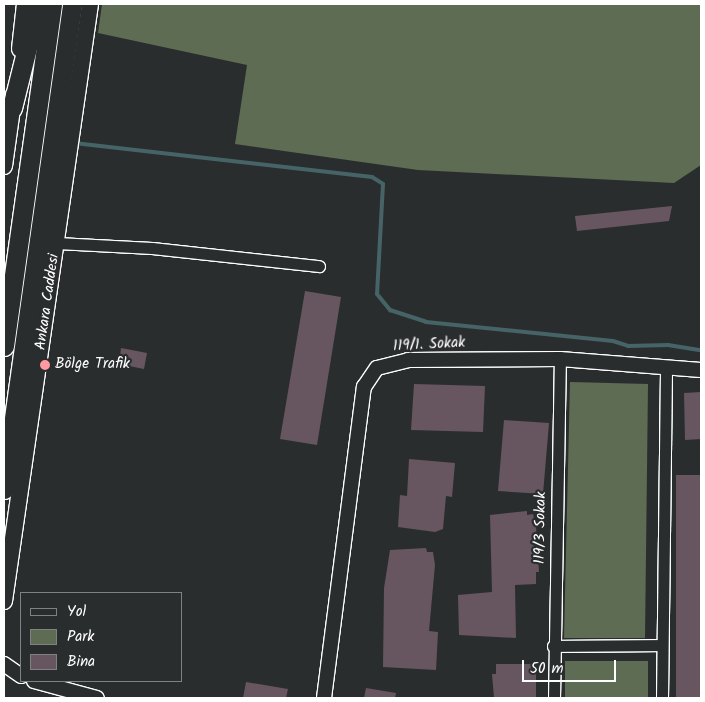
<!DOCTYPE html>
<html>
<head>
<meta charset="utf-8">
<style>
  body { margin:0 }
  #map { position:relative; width:705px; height:702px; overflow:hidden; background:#2a2d2e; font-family:Kalam,sans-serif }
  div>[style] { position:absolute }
  .green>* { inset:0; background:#5e6c54 }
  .stream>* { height:4px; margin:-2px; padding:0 2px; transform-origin:2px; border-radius:2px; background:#466467 }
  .building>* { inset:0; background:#67565f }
  .roads { filter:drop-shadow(1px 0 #fff) drop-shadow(-1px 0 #fff) drop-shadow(0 1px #fff) drop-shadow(0 -1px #fff) }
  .minor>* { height:11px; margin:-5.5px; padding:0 5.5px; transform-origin:5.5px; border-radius:5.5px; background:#2a2d2e }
  .tertiary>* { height:14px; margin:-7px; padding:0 7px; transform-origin:7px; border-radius:7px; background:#2a2d2e }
  .secondary>* { height:16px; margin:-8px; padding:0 8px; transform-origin:8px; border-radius:8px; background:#2a2d2e }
  .trunk>* { height:19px; margin:-9.5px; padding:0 9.5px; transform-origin:9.5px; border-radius:9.5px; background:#2a2d2e }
  .dots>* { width:14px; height:14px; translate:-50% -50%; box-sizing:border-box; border:2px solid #2a2d2e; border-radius:50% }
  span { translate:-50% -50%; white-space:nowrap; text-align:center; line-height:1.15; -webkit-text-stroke:4.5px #2a2d2e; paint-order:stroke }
  .street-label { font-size:15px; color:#fff }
  .poi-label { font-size:15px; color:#fff }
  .left { translate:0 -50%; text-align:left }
  .frame { position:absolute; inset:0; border:5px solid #fff; pointer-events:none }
  .legend { position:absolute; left:20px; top:592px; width:162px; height:90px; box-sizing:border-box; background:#2a2d2e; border:1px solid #7f8182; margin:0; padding:6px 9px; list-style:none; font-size:15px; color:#fff }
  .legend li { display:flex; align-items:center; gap:10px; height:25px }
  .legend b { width:25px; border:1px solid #7f8182 }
  .scale { position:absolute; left:522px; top:660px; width:94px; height:22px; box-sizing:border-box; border:2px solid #fff; border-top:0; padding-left:6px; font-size:15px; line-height:18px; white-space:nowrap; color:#fff; -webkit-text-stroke:4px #2a2d2e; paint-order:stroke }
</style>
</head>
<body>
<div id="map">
  <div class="green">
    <div style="clip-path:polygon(102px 4px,701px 4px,701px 165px,674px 183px,418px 170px,235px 144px,247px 65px,98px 33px)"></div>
    <div style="clip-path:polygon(570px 382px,648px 384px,645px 638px,564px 638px)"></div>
    <div style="clip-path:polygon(565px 661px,648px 661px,648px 698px,565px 698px)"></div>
  </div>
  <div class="stream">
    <div style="left:74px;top:143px;width:300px;rotate:6.5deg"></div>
    <div style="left:372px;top:177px;width:13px;rotate:32deg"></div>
    <div style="left:383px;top:184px;width:110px;rotate:93.1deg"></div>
    <div style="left:377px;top:294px;width:21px;rotate:51deg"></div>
    <div style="left:390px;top:310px;width:38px;rotate:18deg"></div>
    <div style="left:426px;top:322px;width:188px;rotate:5.8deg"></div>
    <div style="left:613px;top:341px;width:16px;rotate:18deg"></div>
    <div style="left:628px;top:346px;width:40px;rotate:-1.4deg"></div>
    <div style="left:668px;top:345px;width:33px;rotate:9deg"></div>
  </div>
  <div class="building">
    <div style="clip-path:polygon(672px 206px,669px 221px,577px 231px,575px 216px)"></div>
    <div style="clip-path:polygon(305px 291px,341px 297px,317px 445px,280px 439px)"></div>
    <div style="clip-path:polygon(121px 348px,147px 353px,144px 369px,119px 364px)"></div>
    <div style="clip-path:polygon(414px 384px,485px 386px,483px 432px,411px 430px)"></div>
    <div style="clip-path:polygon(701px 392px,701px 439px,685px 440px,684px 393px)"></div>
    <div style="clip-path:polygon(504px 420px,549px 423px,543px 494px,498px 491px)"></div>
    <div style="clip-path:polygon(409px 459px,455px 463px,452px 497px,446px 496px,443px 529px,435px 532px,398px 527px,400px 495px,407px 496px)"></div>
    <div style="clip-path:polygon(676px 475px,701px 475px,700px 698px,676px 698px)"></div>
    <div style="clip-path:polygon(527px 511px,527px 515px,533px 514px,536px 527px,539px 572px,536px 572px,536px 584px,515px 585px,516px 638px,459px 635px,458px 595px,492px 592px,490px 515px)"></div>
    <div style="clip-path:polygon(426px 548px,427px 552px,433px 552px,435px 565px,429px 631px,438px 632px,436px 670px,383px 667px,384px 588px,390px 550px)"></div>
    <div style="clip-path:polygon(496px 664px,536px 664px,536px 698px,494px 698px,492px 674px,496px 674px)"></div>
    <div style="clip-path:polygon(246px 682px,288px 689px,286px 698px,243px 698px)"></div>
    <div style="clip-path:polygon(366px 688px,396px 693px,395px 698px,364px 698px)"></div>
  </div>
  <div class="roads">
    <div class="minor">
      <div style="left:57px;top:243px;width:95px;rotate:3deg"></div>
      <div style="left:152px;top:248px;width:168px;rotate:6.2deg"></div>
      <div style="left:553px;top:646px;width:109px;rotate:-0.5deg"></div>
      <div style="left:554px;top:698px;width:339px;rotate:-89deg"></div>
      <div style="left:662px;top:698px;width:330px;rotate:-89.3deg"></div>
    </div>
    <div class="tertiary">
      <div style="left:4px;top:664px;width:21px;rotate:35deg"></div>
      <div style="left:34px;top:681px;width:65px;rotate:15.1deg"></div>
      <div style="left:324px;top:698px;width:314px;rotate:-82.7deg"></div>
      <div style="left:364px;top:387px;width:23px;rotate:-56deg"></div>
      <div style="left:377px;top:368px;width:32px;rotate:-14deg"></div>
      <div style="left:408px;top:360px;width:152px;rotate:-0.4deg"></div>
      <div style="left:560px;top:359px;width:141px;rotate:4.5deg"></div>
    </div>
    <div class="secondary">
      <div style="left:20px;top:49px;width:45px;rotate:-83.7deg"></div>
      <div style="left:4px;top:166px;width:72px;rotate:-82deg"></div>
      <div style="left:4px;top:601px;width:603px;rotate:-81.8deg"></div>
    </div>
    <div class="trunk">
      <div style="left:12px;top:108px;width:107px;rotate:-76deg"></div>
      <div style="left:4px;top:346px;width:345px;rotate:-82deg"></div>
      <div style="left:4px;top:489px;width:490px;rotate:-82deg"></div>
    </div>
  </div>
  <div class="dots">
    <div style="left:45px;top:365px;background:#ff9aa2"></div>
  </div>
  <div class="street-label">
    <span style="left:48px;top:302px;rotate:-82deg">Ankara Caddesi</span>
    <span style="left:429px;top:345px;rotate:-3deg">119/1. Sokak</span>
    <span style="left:541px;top:528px;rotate:-89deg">119/3 Sokak</span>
  </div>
  <div class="poi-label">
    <span class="left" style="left:55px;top:365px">Bölge Trafik</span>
  </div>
  <div class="frame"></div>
  <ul class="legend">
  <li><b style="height:6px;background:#2a2d2e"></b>Yol</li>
  <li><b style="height:14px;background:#5e6c54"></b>Park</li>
  <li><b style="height:14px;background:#67565f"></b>Bina</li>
  </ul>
  <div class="scale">50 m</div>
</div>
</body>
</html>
